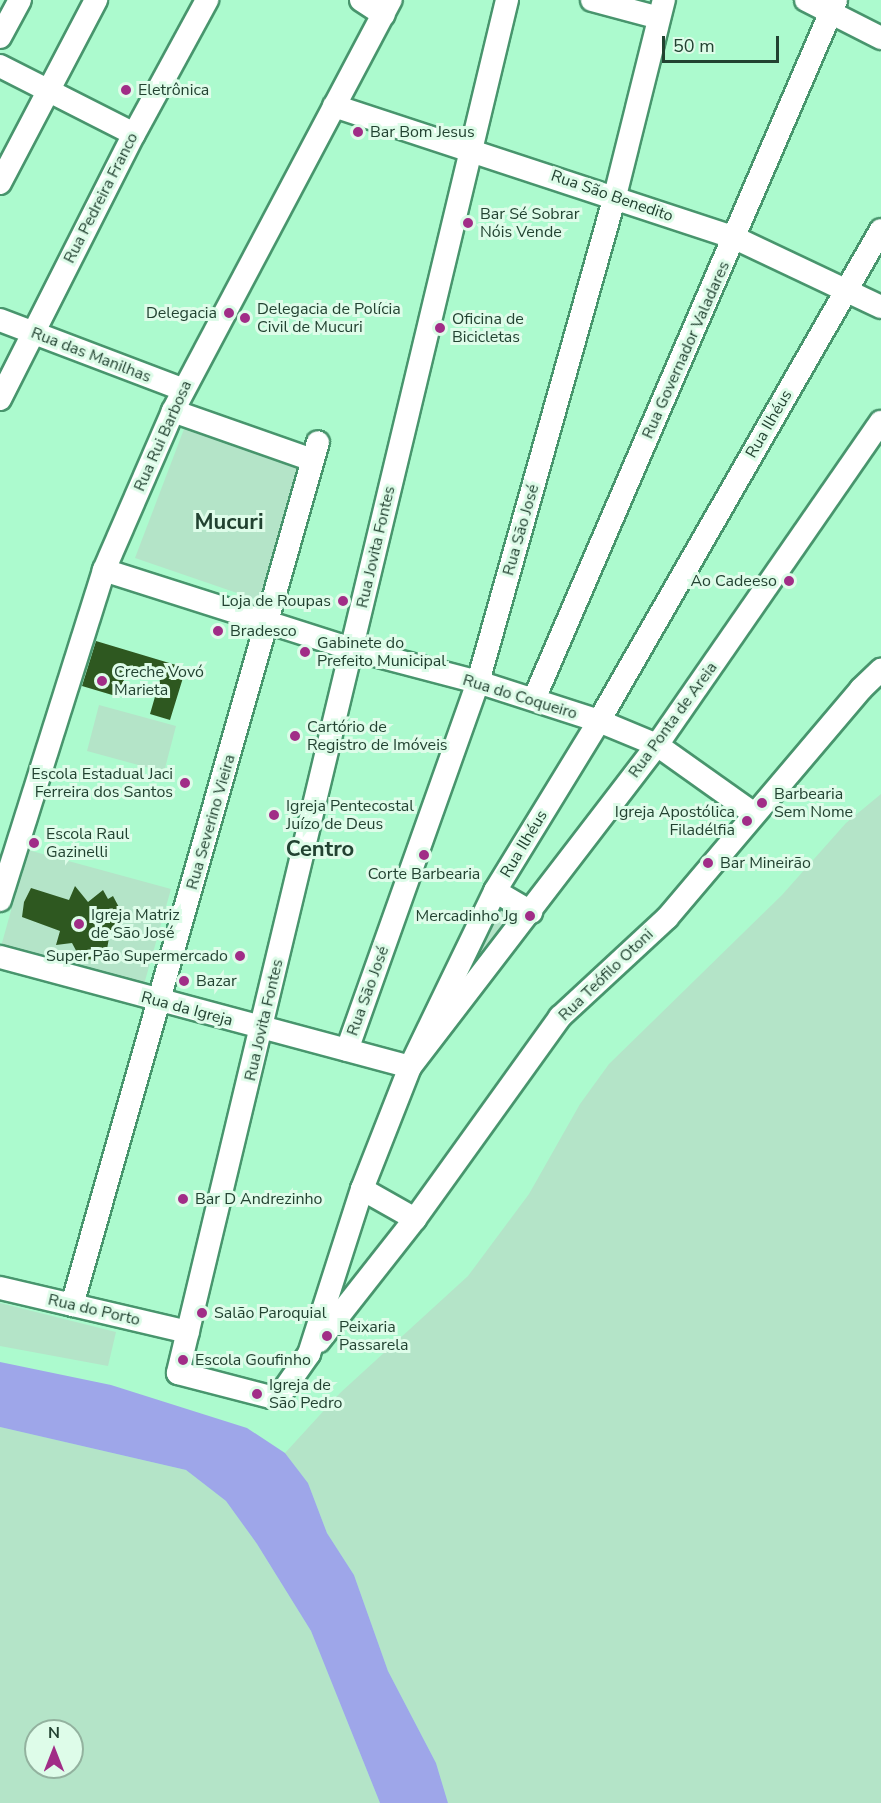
<!DOCTYPE html>
<html>
<head>
<meta charset="utf-8">
<style>
  body { margin:0 }
  #map { position:relative; width:881px; height:1803px; overflow:hidden; background:#acface; font-family:"Nunito Sans",sans-serif }
  div>[style] { position:absolute }
  .green>* { inset:0; background:#b4e4c8 }
  .water>* { inset:0; background:#9ea6e9 }
  .building>* { inset:0; background:#2e5820 }
  .roads { filter:drop-shadow(2px 0 #48956d) drop-shadow(-2px 0 #48956d) drop-shadow(0 2px #48956d) drop-shadow(0 -2px #48956d) }
  .minor>* { height:22px; margin:-11px; padding:0 11px; transform-origin:11px; border-radius:11px; background:#fff }
  .dots>* { width:16px; height:16px; translate:-50% -50%; box-sizing:border-box; border:3px solid #defce9; border-radius:50% }
  span { translate:-50% -50%; white-space:nowrap; text-align:center; line-height:1.15; -webkit-text-stroke:6px #defce9; paint-order:stroke }
  .poi-label { font-size:16px; color:#224231 }
  .left { translate:0 -50%; text-align:left }
  .right { translate:-100% -50%; text-align:right }
  .street-label { font-size:16px; color:#224231 }
  .district-label { font-size:22px; color:#224231; font-weight:700 }
  .north { position:absolute; left:24px; top:1719px; width:60px; height:60px; box-sizing:border-box; background:#defce9; border:2px solid #93b29f; border-radius:50%; rotate:0deg; font-size:16px; font-weight:700; line-height:24px; text-align:center; color:#224231 }
  .north::after { content:''; display:block; margin:auto; width:21px; height:27px; background:#a12d87; clip-path:polygon(50% 0,100% 100%,50% 72%,0 100%) }
  .scale { position:absolute; left:662px; top:36px; width:117px; height:27px; box-sizing:border-box; border:3px solid #224231; border-top:0; padding-left:8px; font-size:18px; line-height:21px; white-space:nowrap; color:#224231; -webkit-text-stroke:4px #defce9; paint-order:stroke }
</style>
</head>
<body>
<div id="map">
  <div class="green">
    <div style="clip-path:polygon(184px 429px,301px 468px,263px 602px,135px 558px)"></div>
    <div style="clip-path:polygon(99px 705px,176px 726px,164px 772px,87px 751px)"></div>
    <div style="clip-path:polygon(881px 794px,881px 1803px,448px 1803px,436px 1763px,388px 1671px,354px 1575px,327px 1533px,308px 1483px,285px 1453px,340px 1393px,468px 1276px,529px 1194px,580px 1104px,609px 1064px,782px 895px,846px 823px)"></div>
    <div style="clip-path:polygon(28px 850px,171px 889px,143px 988px,0 950px)"></div>
    <div style="clip-path:polygon(498px 907px,515px 918px,460px 987px)"></div>
    <div style="clip-path:polygon(0 1303px,116px 1332px,108px 1366px,0 1346px)"></div>
    <div style="clip-path:polygon(evenodd,0 1427px,186px 1470px,226px 1501px,257px 1544px,311px 1631px,380px 1803px,0 1803px,0 1427px,36px 1731px,72px 1731px,72px 1767px,36px 1767px,36px 1731px)"></div>
  </div>
  <div class="water">
    <div style="clip-path:polygon(0 1362px,111px 1385px,247px 1428px,285px 1453px,308px 1483px,327px 1533px,354px 1575px,388px 1671px,436px 1763px,448px 1803px,380px 1803px,311px 1631px,257px 1544px,226px 1501px,186px 1470px,0 1427px)"></div>
  </div>
  <div class="building">
    <div style="clip-path:polygon(96px 641px,186px 668px,170px 720px,150px 714px,161px 676px,128px 666px,119px 697px,82px 686px)"></div>
    <div style="clip-path:polygon(75px 886px,88px 902px,103px 890px,108px 899px,113px 896px,122px 913px,110px 932px,106px 955px,95px 959px,81px 960px,72px 943px,56px 945px,60px 931px,22px 917px,24px 902px,31px 888px,69px 900px)"></div>
  </div>
  <div class="roads">
    <div class="minor">
      <div style="left:361px;top:0;width:27px;rotate:33deg"></div>
      <div style="left:507px;top:0;width:1412px;rotate:103.48deg"></div>
      <div style="left:178px;top:1373px;width:96px;rotate:14.5deg"></div>
      <div style="left:271px;top:1397px;width:13px;rotate:-27deg"></div>
      <div style="left:283px;top:1391px;width:45px;rotate:-54.9deg"></div>
      <div style="left:309px;top:1354px;width:173px;rotate:-72.2deg"></div>
      <div style="left:362px;top:1189px;width:131px;rotate:-68.5deg"></div>
      <div style="left:410px;top:1067px;width:195px;rotate:-64.2deg"></div>
      <div style="left:495px;top:891px;width:199px;rotate:-58.5deg"></div>
      <div style="left:599px;top:721px;width:566px;rotate:-60.13deg"></div>
      <div style="left:592px;top:0;width:69px;rotate:15deg"></div>
      <div style="left:806px;top:0;width:84px;rotate:26.9deg"></div>
      <div style="left:0;top:37px;width:42px;rotate:-61.6deg"></div>
      <div style="left:0;top:66px;width:150px;rotate:26.9deg"></div>
      <div style="left:334px;top:106px;width:422px;rotate:18.2deg"></div>
      <div style="left:735px;top:238px;width:161px;rotate:25.3deg"></div>
      <div style="left:0;top:183px;width:207px;rotate:-62.3deg"></div>
      <div style="left:0;top:320px;width:195px;rotate:20.8deg"></div>
      <div style="left:0;top:399px;width:297px;rotate:-63.2deg"></div>
      <div style="left:134px;top:134px;width:153px;rotate:-61.4deg"></div>
      <div style="left:173px;top:411px;width:147px;rotate:19.4deg"></div>
      <div style="left:104px;top:570px;width:260px;rotate:17.7deg"></div>
      <div style="left:352px;top:649px;width:130px;rotate:14.7deg"></div>
      <div style="left:478px;top:682px;width:127px;rotate:17.9deg"></div>
      <div style="left:599px;top:721px;width:63px;rotate:22.5deg"></div>
      <div style="left:657px;top:745px;width:119px;rotate:35.4deg"></div>
      <div style="left:534px;top:699px;width:761px;rotate:-66.63deg"></div>
      <div style="left:495px;top:891px;width:42px;rotate:30.3deg"></div>
      <div style="left:0;top:900px;width:346px;rotate:-72.5deg"></div>
      <div style="left:104px;top:570px;width:173px;rotate:-66.5deg"></div>
      <div style="left:173px;top:411px;width:465px;rotate:-62.1deg"></div>
      <div style="left:0;top:957px;width:424px;rotate:15deg"></div>
      <div style="left:410px;top:1067px;width:406px;rotate:-52.5deg"></div>
      <div style="left:657px;top:745px;width:393px;rotate:-55.3deg"></div>
      <div style="left:347px;top:1050px;width:391px;rotate:-70.4deg"></div>
      <div style="left:478px;top:682px;width:505px;rotate:-74.26deg"></div>
      <div style="left:615px;top:196px;width:202px;rotate:-76deg"></div>
      <div style="left:362px;top:1189px;width:61px;rotate:29.5deg"></div>
      <div style="left:0;top:1288px;width:193px;rotate:13.2deg"></div>
      <div style="left:72px;top:1305px;width:897px;rotate:-74.09deg"></div>
      <div style="left:319px;top:1341px;width:155px;rotate:-51.8deg"></div>
      <div style="left:415px;top:1219px;width:249px;rotate:-54.3deg"></div>
      <div style="left:560px;top:1017px;width:146px;rotate:-42.8deg"></div>
      <div style="left:667px;top:918px;width:300px;rotate:-49.7deg"></div>
      <div style="left:861px;top:689px;width:28px;rotate:-44deg"></div>
    </div>
  </div>
  <div class="dots">
    <div style="left:126px;top:90px;background:#a12d87"></div>
    <div style="left:358px;top:132px;background:#a12d87"></div>
    <div style="left:468px;top:223px;background:#a12d87"></div>
    <div style="left:229px;top:313px;background:#a12d87"></div>
    <div style="left:245px;top:318px;background:#a12d87"></div>
    <div style="left:440px;top:328px;background:#a12d87"></div>
    <div style="left:789px;top:581px;background:#a12d87"></div>
    <div style="left:343px;top:601px;background:#a12d87"></div>
    <div style="left:218px;top:631px;background:#a12d87"></div>
    <div style="left:305px;top:652px;background:#a12d87"></div>
    <div style="left:102px;top:681px;background:#a12d87"></div>
    <div style="left:295px;top:736px;background:#a12d87"></div>
    <div style="left:185px;top:783px;background:#a12d87"></div>
    <div style="left:762px;top:803px;background:#a12d87"></div>
    <div style="left:274px;top:815px;background:#a12d87"></div>
    <div style="left:747px;top:821px;background:#a12d87"></div>
    <div style="left:34px;top:843px;background:#a12d87"></div>
    <div style="left:424px;top:855px;background:#a12d87"></div>
    <div style="left:708px;top:863px;background:#a12d87"></div>
    <div style="left:530px;top:916px;background:#a12d87"></div>
    <div style="left:79px;top:924px;background:#a12d87"></div>
    <div style="left:240px;top:956px;background:#a12d87"></div>
    <div style="left:184px;top:981px;background:#a12d87"></div>
    <div style="left:183px;top:1199px;background:#a12d87"></div>
    <div style="left:202px;top:1313px;background:#a12d87"></div>
    <div style="left:327px;top:1336px;background:#a12d87"></div>
    <div style="left:183px;top:1360px;background:#a12d87"></div>
    <div style="left:257px;top:1394px;background:#a12d87"></div>
  </div>
  <div class="poi-label">
    <span class="left" style="left:138px;top:90px">Eletrônica</span>
    <span class="left" style="left:370px;top:132px">Bar Bom Jesus</span>
    <span class="left" style="left:480px;top:223px">Bar Sé Sobrar<br>Nóis Vende</span>
    <span class="left" style="left:257px;top:318px">Delegacia de Polícia<br>Civil de Mucuri</span>
    <span class="right" style="left:217px;top:313px">Delegacia</span>
    <span class="left" style="left:452px;top:328px">Oficina de<br>Bicicletas</span>
    <span class="right" style="left:777px;top:581px">Ao Cadeeso</span>
    <span class="right" style="left:331px;top:601px">Loja de Roupas</span>
    <span class="left" style="left:230px;top:631px">Bradesco</span>
    <span class="left" style="left:317px;top:652px">Gabinete do<br>Prefeito Municipal</span>
    <span class="left" style="left:114px;top:681px">Creche Vovó<br>Marieta</span>
    <span class="left" style="left:307px;top:736px">Cartório de<br>Registro de Imóveis</span>
    <span class="right" style="left:173px;top:783px">Escola Estadual Jaci<br>Ferreira dos Santos</span>
    <span class="left" style="left:774px;top:803px">Barbearia<br>Sem Nome</span>
    <span class="left" style="left:286px;top:815px">Igreja Pentecostal<br>Juízo de Deus</span>
    <span class="right" style="left:735px;top:821px">Igreja Apostólica<br>Filadélfia</span>
    <span class="left" style="left:46px;top:843px">Escola Raul<br>Gazinelli</span>
    <span class="left" style="left:720px;top:863px">Bar Mineirão</span>
    <span style="left:424px;top:874px">Corte Barbearia</span>
    <span class="left" style="left:91px;top:924px">Igreja Matriz<br>de São José</span>
    <span class="right" style="left:518px;top:916px">Mercadinho Jg</span>
    <span class="right" style="left:228px;top:956px">Super Pão Supermercado</span>
    <span class="left" style="left:196px;top:981px">Bazar</span>
    <span class="left" style="left:195px;top:1199px">Bar D Andrezinho</span>
    <span class="left" style="left:214px;top:1313px">Salão Paroquial</span>
    <span class="left" style="left:339px;top:1336px">Peixaria<br>Passarela</span>
    <span class="left" style="left:195px;top:1360px">Escola Goufinho</span>
    <span class="left" style="left:269px;top:1394px">Igreja de<br>São Pedro</span>
  </div>
  <div class="street-label">
    <span style="left:612px;top:196px;rotate:19deg">Rua São Benedito</span>
    <span style="left:101px;top:198px;rotate:-63deg">Rua Pedreira Franco</span>
    <span style="left:686px;top:350px;rotate:-66deg">Rua Governador Valadares</span>
    <span style="left:91px;top:355px;rotate:21deg">Rua das Manilhas</span>
    <span style="left:769px;top:424px;rotate:-60deg">Rua Ilhéus</span>
    <span style="left:163px;top:436px;rotate:-66deg">Rua Rui Barbosa</span>
    <span style="left:521px;top:530px;rotate:-74deg">Rua São José</span>
    <span style="left:376px;top:547px;rotate:-77deg">Rua Jovita Fontes</span>
    <span style="left:520px;top:697px;rotate:17deg">Rua do Coqueiro</span>
    <span style="left:673px;top:720px;rotate:-54deg">Rua Ponta de Areia</span>
    <span style="left:211px;top:822px;rotate:-74deg">Rua Severino Vieira</span>
    <span style="left:524px;top:844px;rotate:-59deg">Rua Ilhéus</span>
    <span style="left:606px;top:975px;rotate:-44deg">Rua Teófilo Otoni</span>
    <span style="left:368px;top:991px;rotate:-70deg">Rua São José</span>
    <span style="left:187px;top:1009px;rotate:15deg">Rua da Igreja</span>
    <span style="left:264px;top:1020px;rotate:-77deg">Rua Jovita Fontes</span>
    <span style="left:94px;top:1310px;rotate:13deg">Rua do Porto</span>
  </div>
  <div class="district-label">
    <span style="left:229px;top:523px">Mucuri</span>
    <span style="left:320px;top:850px">Centro</span>
  </div>
  <div class="north">N</div>
  <div class="scale">50 m</div>
</div>
</body>
</html>
